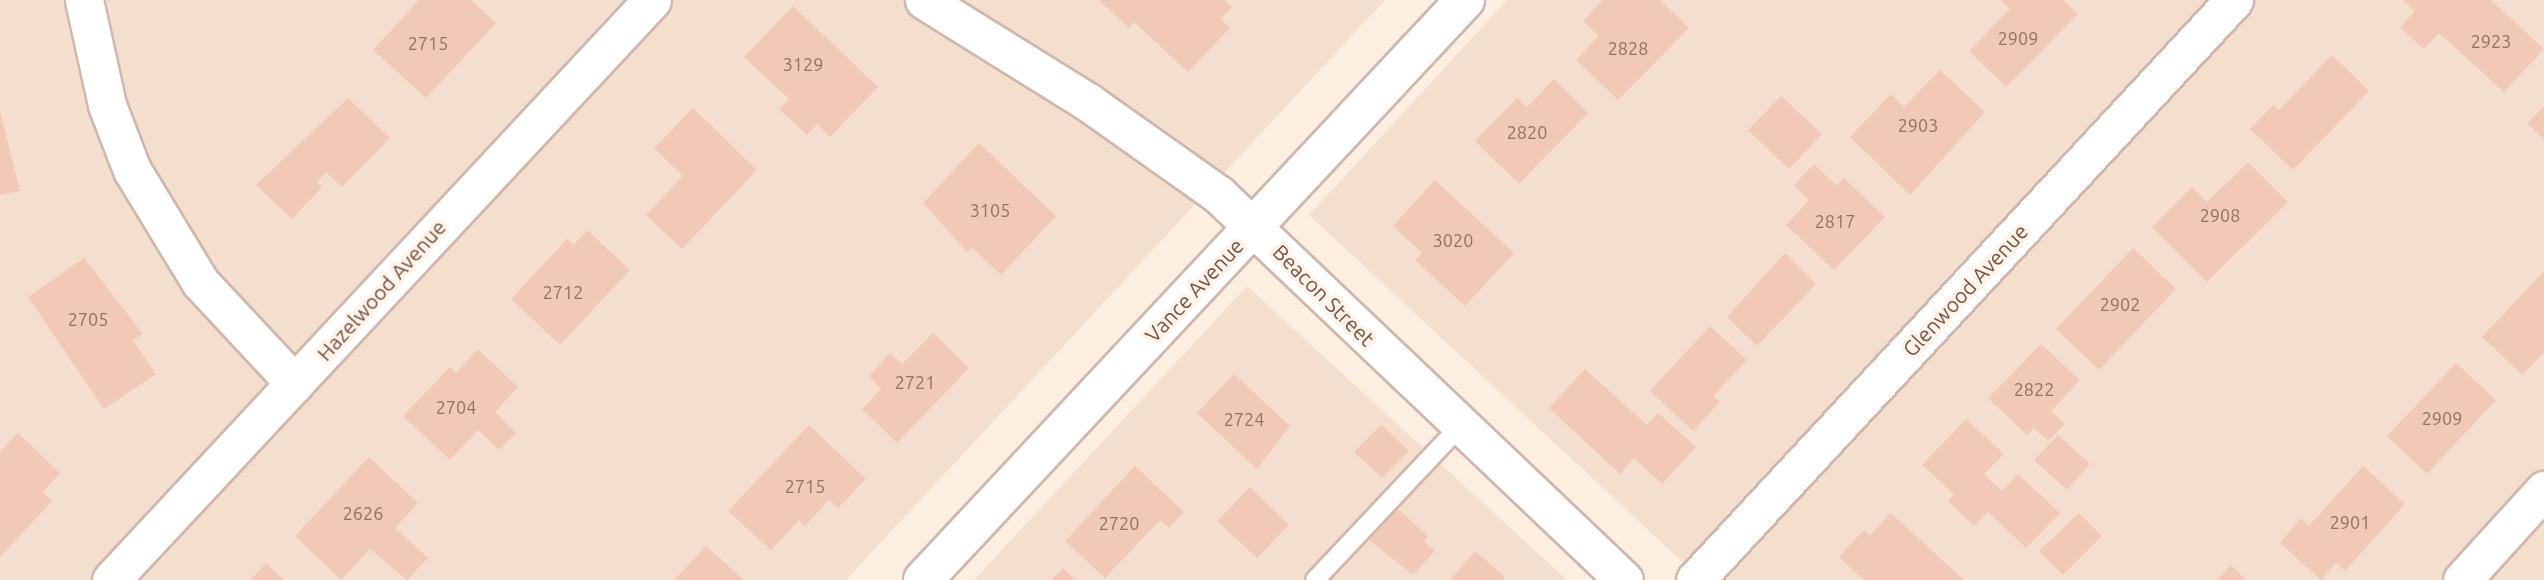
<!DOCTYPE html>
<html>
<head>
<meta charset="utf-8">
<style>
  body { margin:0 }
  #map { position:relative; width:2544px; height:580px; overflow:hidden; background:#fceee1; font-family:Ubuntu,sans-serif }
  div>[style] { position:absolute }
  .residential>* { inset:0; background:#f4dfcf }
  .building>* { inset:0; background:#f2c8b8 }
  .roads { filter:drop-shadow(2px 0 #cfb7ab) drop-shadow(-2px 0 #cfb7ab) drop-shadow(0 2px #cfb7ab) drop-shadow(0 -2px #cfb7ab) }
  .lane>* { height:18px; margin:-9px; padding:0 9px; transform-origin:9px; border-radius:9px; background:#fff }
  .street>* { height:37px; margin:-18.5px; padding:0 18.5px; transform-origin:18.5px; border-radius:18.5px; background:#fff }
  .secondary>* { height:38px; margin:-19px; padding:0 19px; transform-origin:19px; border-radius:19px; background:#fff }
  span { translate:-50% -50%; white-space:nowrap; text-align:center; line-height:1.15; -webkit-text-stroke:7px #fff3e7; paint-order:stroke }
  .number-label { font-size:18px; color:#937064 }
  .number-label span { -webkit-text-stroke-width:0 }
  .street-label { font-size:21px; color:#735248 }
</style>
</head>
<body>
<div id="map">
  <div class="residential">
    <div style="clip-path:polygon(0 0,1385px 0,846px 580px,0 580px)"></div>
    <div style="clip-path:polygon(1507px 0,2544px 0,2544px 580px,1702px 580px,1309px 215px)"></div>
    <div style="clip-path:polygon(1247px 286px,1567px 580px,974px 580px)"></div>
  </div>
  <div class="building">
    <div style="clip-path:polygon(419px 0,471px 0,496px 23px,426px 98px,373px 50px)"></div>
    <div style="clip-path:polygon(1099px 0,1224px 0,1232px 7px,1221px 19px,1230px 28px,1188px 72px,1134px 22px,1129px 28px)"></div>
    <div style="clip-path:polygon(1603px 0,1660px 0,1689px 28px,1618px 100px,1576px 60px,1599px 36px,1583px 21px)"></div>
    <div style="clip-path:polygon(2001px 0,2063px 0,2078px 14px,2006px 87px,1969px 51px,2010px 9px)"></div>
    <div style="clip-path:polygon(2403px 0,2491px 0,2544px 49px,2504px 92px,2439px 33px,2424px 49px,2400px 28px,2415px 11px)"></div>
    <div style="clip-path:polygon(793px 6px,878px 87px,830px 137px,817px 124px,807px 135px,779px 109px,789px 99px,744px 57px)"></div>
    <div style="clip-path:polygon(2332px 55px,2369px 91px,2293px 170px,2250px 129px,2273px 105px,2279px 110px)"></div>
    <div style="clip-path:polygon(1940px 70px,1985px 112px,1910px 195px,1850px 137px,1891px 94px,1904px 107px)"></div>
    <div style="clip-path:polygon(1554px 79px,1588px 113px,1519px 184px,1475px 141px,1517px 98px,1527px 107px)"></div>
    <div style="clip-path:polygon(1781px 96px,1822px 134px,1789px 169px,1748px 130px)"></div>
    <div style="clip-path:polygon(348px 98px,390px 138px,342px 187px,326px 172px,317px 182px,322px 187px,292px 219px,256px 185px)"></div>
    <div style="clip-path:polygon(2544px 106px,2544px 139px,2527px 124px)"></div>
    <div style="clip-path:polygon(693px 108px,757px 170px,682px 249px,646px 215px,683px 176px,654px 148px)"></div>
    <div style="clip-path:polygon(0 111px,20px 191px,0 195px)"></div>
    <div style="clip-path:polygon(979px 143px,1056px 216px,1001px 275px,971px 247px,967px 252px,923px 203px)"></div>
    <div style="clip-path:polygon(2248px 162px,2288px 202px,2207px 282px,2152px 227px,2192px 187px,2207px 202px)"></div>
    <div style="clip-path:polygon(1814px 164px,1837px 186px,1844px 178px,1885px 217px,1834px 270px,1786px 225px,1809px 200px,1794px 185px)"></div>
    <div style="clip-path:polygon(1435px 180px,1514px 253px,1465px 306px,1415px 260px,1422px 253px,1393px 226px)"></div>
    <div style="clip-path:polygon(587px 230px,630px 270px,560px 345px,511px 299px,567px 239px,574px 245px)"></div>
    <div style="clip-path:polygon(2133px 248px,2176px 289px,2099px 370px,2056px 329px)"></div>
    <div style="clip-path:polygon(1785px 253px,1816px 284px,1757px 346px,1727px 317px)"></div>
    <div style="clip-path:polygon(84px 258px,143px 334px,133px 340px,156px 374px,104px 409px,28px 297px)"></div>
    <div style="clip-path:polygon(2544px 271px,2544px 352px,2523px 375px,2482px 337px)"></div>
    <div style="clip-path:polygon(1710px 326px,1747px 360px,1713px 396px,1720px 402px,1693px 431px,1650px 391px)"></div>
    <div style="clip-path:polygon(933px 333px,969px 368px,897px 443px,862px 409px,881px 389px,869px 376px,890px 353px,902px 364px)"></div>
    <div style="clip-path:polygon(2041px 344px,2080px 380px,2051px 411px,2065px 424px,2048px 441px,2034px 428px,2027px 435px,1988px 398px)"></div>
    <div style="clip-path:polygon(478px 349px,518px 387px,495px 412px,516px 433px,499px 450px,478px 430px,450px 460px,403px 416px,450px 367px,456px 373px)"></div>
    <div style="clip-path:polygon(2456px 363px,2496px 400px,2427px 474px,2387px 436px)"></div>
    <div style="clip-path:polygon(1585px 369px,1647px 425px,1658px 413px,1696px 447px,1662px 484px,1634px 458px,1620px 474px,1549px 408px)"></div>
    <div style="clip-path:polygon(1234px 374px,1290px 426px,1257px 469px,1197px 413px)"></div>
    <div style="clip-path:polygon(1966px 419px,2004px 454px,1984px 474px,2002px 491px,2018px 474px,2060px 513px,2026px 548px,1988px 512px,1974px 526px,1948px 501px,1954px 494px,1922px 465px)"></div>
    <div style="clip-path:polygon(809px 425px,866px 479px,838px 508px,829px 500px,805px 526px,799px 520px,771px 550px,728px 511px)"></div>
    <div style="clip-path:polygon(1381px 425px,1409px 451px,1382px 478px,1354px 452px)"></div>
    <div style="clip-path:polygon(18px 433px,60px 473px,43px 492px,52px 501px,0 557px,0 452px)"></div>
    <div style="clip-path:polygon(2058px 435px,2090px 464px,2067px 490px,2034px 460px)"></div>
    <div style="clip-path:polygon(369px 457px,418px 503px,395px 528px,428px 558px,407px 580px,370px 549px,341px 580px,295px 536px)"></div>
    <div style="clip-path:polygon(1135px 466px,1184px 512px,1169px 528px,1160px 520px,1105px 578px,1065px 541px)"></div>
    <div style="clip-path:polygon(2363px 466px,2405px 504px,2345px 571px,2336px 563px,2321px 580px,2280px 543px,2301px 518px,2309px 526px)"></div>
    <div style="clip-path:polygon(1250px 487px,1289px 525px,1257px 558px,1217px 521px)"></div>
    <div style="clip-path:polygon(1398px 509px,1428px 536px,1424px 541px,1435px 551px,1413px 575px,1369px 540px)"></div>
    <div style="clip-path:polygon(1891px 513px,1964px 580px,1864px 580px,1839px 557px,1864px 530px,1870px 535px)"></div>
    <div style="clip-path:polygon(2079px 513px,2102px 536px,2063px 575px,2039px 551px)"></div>
    <div style="clip-path:polygon(706px 546px,744px 580px,674px 580px)"></div>
    <div style="clip-path:polygon(1475px 551px,1505px 577px,1503px 580px,1450px 580px)"></div>
    <div style="clip-path:polygon(266px 563px,284px 580px,250px 580px)"></div>
    <div style="clip-path:polygon(2231px 565px,2246px 580px,2217px 580px)"></div>
    <div style="clip-path:polygon(1063px 568px,1075px 580px,1051px 580px)"></div>
  </div>
  <div class="roads">
    <div class="lane">
      <div style="left:1315px;top:580px;width:209px;rotate:-46.7deg"></div>
    </div>
    <div class="street">
      <div style="left:84px;top:0;width:107px;rotate:77.6deg"></div>
      <div style="left:107px;top:105px;width:70px;rotate:69deg"></div>
      <div style="left:132px;top:170px;width:131px;rotate:58.7deg"></div>
      <div style="left:200px;top:282px;width:139px;rotate:47deg"></div>
      <div style="left:924px;top:0;width:193px;rotate:31.9deg"></div>
      <div style="left:1088px;top:102px;width:159px;rotate:35.3deg"></div>
      <div style="left:1218px;top:194px;width:560px;rotate:43.55deg"></div>
      <div style="left:111px;top:580px;width:793px;rotate:-46.99deg"></div>
      <div style="left:1695px;top:580px;width:792px;rotate:-47.1deg"></div>
      <div style="left:2462px;top:580px;width:122px;rotate:-47.7deg"></div>
    </div>
    <div class="secondary">
      <div style="left:923px;top:580px;width:794px;rotate:-46.94deg"></div>
    </div>
  </div>
  <div class="number-label">
    <span style="left:2018px;top:38px">2909</span>
    <span style="left:2491px;top:41px">2923</span>
    <span style="left:428px;top:43px">2715</span>
    <span style="left:1628px;top:48px">2828</span>
    <span style="left:803px;top:64px">3129</span>
    <span style="left:1918px;top:125px">2903</span>
    <span style="left:1527px;top:132px">2820</span>
    <span style="left:990px;top:210px">3105</span>
    <span style="left:2220px;top:215px">2908</span>
    <span style="left:1835px;top:221px">2817</span>
    <span style="left:1453px;top:240px">3020</span>
    <span style="left:563px;top:292px">2712</span>
    <span style="left:2120px;top:304px">2902</span>
    <span style="left:88px;top:319px">2705</span>
    <span style="left:915px;top:382px">2721</span>
    <span style="left:2034px;top:389px">2822</span>
    <span style="left:456px;top:407px">2704</span>
    <span style="left:2442px;top:418px">2909</span>
    <span style="left:1244px;top:419px">2724</span>
    <span style="left:805px;top:486px">2715</span>
    <span style="left:363px;top:513px">2626</span>
    <span style="left:2350px;top:522px">2901</span>
    <span style="left:1119px;top:523px">2720</span>
  </div>
  <div class="street-label">
    <span style="left:381px;top:290px;rotate:-48deg">Hazelwood Avenue</span>
    <span style="left:1194px;top:290px;rotate:-47deg">Vance Avenue</span>
    <span style="left:1965px;top:290px;rotate:-47deg">Glenwood Avenue</span>
    <span style="left:1324px;top:295px;rotate:45deg">Beacon Street</span>
  </div>
</div>
</body>
</html>
